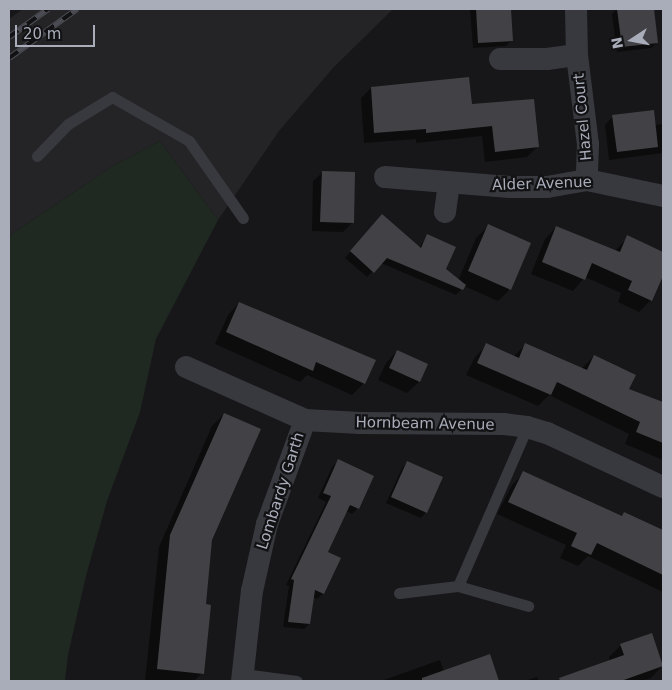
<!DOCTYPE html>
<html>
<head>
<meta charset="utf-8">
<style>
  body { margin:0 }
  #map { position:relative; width:672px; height:690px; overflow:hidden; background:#171719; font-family:"DejaVu Sans",sans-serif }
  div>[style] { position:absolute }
  .built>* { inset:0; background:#242326 }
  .green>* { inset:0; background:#1f2821 }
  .shadow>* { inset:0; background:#0007 }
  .building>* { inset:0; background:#424246 }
  .lane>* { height:11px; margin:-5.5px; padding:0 5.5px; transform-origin:5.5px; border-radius:5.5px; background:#38393e }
  .street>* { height:22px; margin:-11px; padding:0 11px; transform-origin:11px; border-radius:11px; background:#38393e }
  .rail>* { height:5.5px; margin-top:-2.75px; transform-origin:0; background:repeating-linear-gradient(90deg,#121214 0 11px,#4b4c53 0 22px); box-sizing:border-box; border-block:1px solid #4b4c53 }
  span { translate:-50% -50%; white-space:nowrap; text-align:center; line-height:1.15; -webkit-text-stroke:4.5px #121214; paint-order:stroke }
  .street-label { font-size:15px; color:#a9adb9 }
  .frame { position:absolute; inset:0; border:10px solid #a9adb9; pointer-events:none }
  .north { position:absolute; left:607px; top:15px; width:50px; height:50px; -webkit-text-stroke:4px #121214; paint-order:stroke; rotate:259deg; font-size:14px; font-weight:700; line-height:20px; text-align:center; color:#a9adb9 }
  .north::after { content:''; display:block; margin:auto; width:18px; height:22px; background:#a9adb9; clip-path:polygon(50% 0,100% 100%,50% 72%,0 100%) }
  .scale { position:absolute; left:15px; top:25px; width:80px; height:22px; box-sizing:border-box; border:2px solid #a9adb9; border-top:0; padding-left:6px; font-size:15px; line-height:18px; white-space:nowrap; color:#a9adb9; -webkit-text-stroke:4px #121214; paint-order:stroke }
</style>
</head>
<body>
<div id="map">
  <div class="built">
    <div style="clip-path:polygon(23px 9px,393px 9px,333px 68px,279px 131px,218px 220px,160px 141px,111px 167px,9px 236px,9px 19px)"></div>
  </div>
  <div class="green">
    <div style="clip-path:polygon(160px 141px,218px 220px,156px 339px,140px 412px,107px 501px,86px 576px,68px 655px,65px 681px,9px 681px,9px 236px,111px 167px)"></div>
  </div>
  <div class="shadow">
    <div style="clip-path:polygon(470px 9px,510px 9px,512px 40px,506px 46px,473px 48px)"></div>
    <div style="clip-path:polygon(617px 9px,653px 9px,657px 43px,651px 48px,617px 52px,612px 14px)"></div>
    <div style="clip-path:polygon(371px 88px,470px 105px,538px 146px,527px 157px,485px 162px,482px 136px,416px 143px,416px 139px,364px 143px,361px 98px)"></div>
    <div style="clip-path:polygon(613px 116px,654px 125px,663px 124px,663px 153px,609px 160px,605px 125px)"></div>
    <div style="clip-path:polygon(323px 172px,353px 222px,343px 232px,312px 231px,313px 181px)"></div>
    <div style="clip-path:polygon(376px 222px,419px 248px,427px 236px,445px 270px,458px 281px,476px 238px,488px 226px,510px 289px,498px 301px,464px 286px,456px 295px,381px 263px,367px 277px,345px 258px)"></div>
    <div style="clip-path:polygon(556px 227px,615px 251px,628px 237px,663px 253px,663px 273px,651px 300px,639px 312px,618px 302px,621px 293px,585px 277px,573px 291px,531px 274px,545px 239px)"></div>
    <div style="clip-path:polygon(239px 303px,364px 383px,352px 395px,307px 375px,300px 382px,215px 344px,228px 315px)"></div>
    <div style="clip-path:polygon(526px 344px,582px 368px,594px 356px,628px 389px,663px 403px,663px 460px,625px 444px,629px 434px,549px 395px,538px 406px,466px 375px,475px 357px,487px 345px,514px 356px)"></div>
    <div style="clip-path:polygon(397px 351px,427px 364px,419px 382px,407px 393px,378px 380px,386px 363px)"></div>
    <div style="clip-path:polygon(224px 414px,205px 605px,202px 673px,194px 681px,145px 681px,159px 547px,212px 426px)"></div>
    <div style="clip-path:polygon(338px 461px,358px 508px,352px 514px,346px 511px,327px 553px,339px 559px,323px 594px,317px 599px,313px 597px,309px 624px,304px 629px,283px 627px,289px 586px,286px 585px,326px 502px,318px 498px,332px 467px)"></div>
    <div style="clip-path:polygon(407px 462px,426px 512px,421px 518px,386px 503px,402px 468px)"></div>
    <div style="clip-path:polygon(524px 473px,621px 517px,624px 514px,663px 531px,663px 592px,588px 556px,578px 566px,560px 558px,566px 545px,497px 514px,512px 485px)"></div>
    <div style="clip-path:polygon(621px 645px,662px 666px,651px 678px,640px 681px,555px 681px,610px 662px,609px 657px)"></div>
    <div style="clip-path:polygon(489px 656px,498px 681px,381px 681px,440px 660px,444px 672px)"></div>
    <div style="clip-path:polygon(537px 677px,539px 681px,524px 681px)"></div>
  </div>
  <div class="building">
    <div style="clip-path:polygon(476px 9px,511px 9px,513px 41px,478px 43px)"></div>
    <div style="clip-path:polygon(617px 9px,654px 9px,658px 43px,622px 47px)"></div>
    <div style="clip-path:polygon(469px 77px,472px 104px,534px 99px,539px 147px,495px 152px,492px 126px,426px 133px,426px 129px,374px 133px,371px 87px)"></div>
    <div style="clip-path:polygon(654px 110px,658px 147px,617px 152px,612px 115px)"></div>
    <div style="clip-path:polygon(322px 171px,355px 172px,354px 223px,320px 222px)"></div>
    <div style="clip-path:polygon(382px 214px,421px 248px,427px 234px,456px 247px,446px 269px,466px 285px,463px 290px,387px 258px,374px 273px,350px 251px)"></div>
    <div style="clip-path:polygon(488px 224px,531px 243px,511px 290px,468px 271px)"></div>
    <div style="clip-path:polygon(556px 226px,620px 252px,627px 235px,663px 252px,663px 276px,652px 301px,628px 290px,632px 281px,592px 263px,585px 280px,542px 262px)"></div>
    <div style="clip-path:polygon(239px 302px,376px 360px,365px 384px,316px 362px,313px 371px,226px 332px)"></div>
    <div style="clip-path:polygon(486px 343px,519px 358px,525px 343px,587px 370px,594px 355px,636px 375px,629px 389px,663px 402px,663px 443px,636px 432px,640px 422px,557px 382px,551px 395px,477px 363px)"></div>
    <div style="clip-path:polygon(397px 350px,428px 364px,420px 382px,389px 368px)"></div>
    <div style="clip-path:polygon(224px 413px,261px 429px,212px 540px,206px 604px,211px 605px,204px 674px,157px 669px,170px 535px)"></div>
    <div style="clip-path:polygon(338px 459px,374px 476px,359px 509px,350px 505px,328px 552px,341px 558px,324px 594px,315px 590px,310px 624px,288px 622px,294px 580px,291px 579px,331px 496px,323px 493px)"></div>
    <div style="clip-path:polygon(407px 461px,443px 477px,427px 513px,391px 497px)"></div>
    <div style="clip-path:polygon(523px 471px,622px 516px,624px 512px,663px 530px,663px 575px,597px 543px,591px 555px,571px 546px,577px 533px,508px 502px)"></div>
    <div style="clip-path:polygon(652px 633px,663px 666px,621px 681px,560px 681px,559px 678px,624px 655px,620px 644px)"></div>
    <div style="clip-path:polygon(490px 654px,499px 681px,422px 681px,422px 678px)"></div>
  </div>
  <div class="lane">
    <div style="left:37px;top:156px;width:45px;rotate:-45.9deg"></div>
    <div style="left:68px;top:124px;width:52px;rotate:-31.5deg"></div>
    <div style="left:112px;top:97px;width:89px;rotate:29.7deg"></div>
    <div style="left:189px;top:141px;width:94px;rotate:55deg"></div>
    <div style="left:458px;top:586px;width:173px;rotate:-66.5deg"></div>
    <div style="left:399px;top:593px;width:59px;rotate:-6.8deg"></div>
    <div style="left:458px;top:586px;width:73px;rotate:15.9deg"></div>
    <div style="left:243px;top:674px;width:54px;rotate:7.4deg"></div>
  </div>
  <div class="street">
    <div style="left:576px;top:9px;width:46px;rotate:88.8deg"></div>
    <div style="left:577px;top:55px;width:90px;rotate:83deg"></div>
    <div style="left:588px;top:144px;width:36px;rotate:92deg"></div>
    <div style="left:500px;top:59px;width:47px"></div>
    <div style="left:547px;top:59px;width:30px;rotate:-8deg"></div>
    <div style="left:385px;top:177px;width:125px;rotate:4.6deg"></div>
    <div style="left:510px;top:187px;width:37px"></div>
    <div style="left:547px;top:187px;width:41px;rotate:-9.9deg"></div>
    <div style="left:587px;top:180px;width:78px;rotate:11.9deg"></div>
    <div style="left:445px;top:212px;width:29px;rotate:-82deg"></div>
    <div style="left:186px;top:367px;width:130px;rotate:24deg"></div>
    <div style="left:305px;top:420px;width:55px;rotate:3.1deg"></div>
    <div style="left:360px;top:423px;width:144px;rotate:0.4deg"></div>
    <div style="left:504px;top:424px;width:23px;rotate:7deg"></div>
    <div style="left:527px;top:427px;width:21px;rotate:17deg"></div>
    <div style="left:547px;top:433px;width:128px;rotate:25deg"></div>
    <div style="left:242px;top:681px;width:91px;rotate:-83.7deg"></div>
    <div style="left:252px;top:591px;width:69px;rotate:-77.4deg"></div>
    <div style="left:267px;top:524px;width:111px;rotate:-69.9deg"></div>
  </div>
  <div class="rail">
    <div style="left:9px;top:37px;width:48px;rotate:-35.7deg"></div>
    <div style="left:9px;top:58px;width:84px;rotate:-35.8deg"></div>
  </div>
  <div class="street-label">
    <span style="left:583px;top:117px;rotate:-95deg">Hazel Court</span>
    <span style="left:542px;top:184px;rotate:-2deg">Alder Avenue</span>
    <span style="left:425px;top:424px;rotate:1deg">Hornbeam Avenue</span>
    <span style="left:281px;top:491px;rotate:-72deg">Lombardy Garth</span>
  </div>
  <div class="frame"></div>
  <div class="north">N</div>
  <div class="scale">20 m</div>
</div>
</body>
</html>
